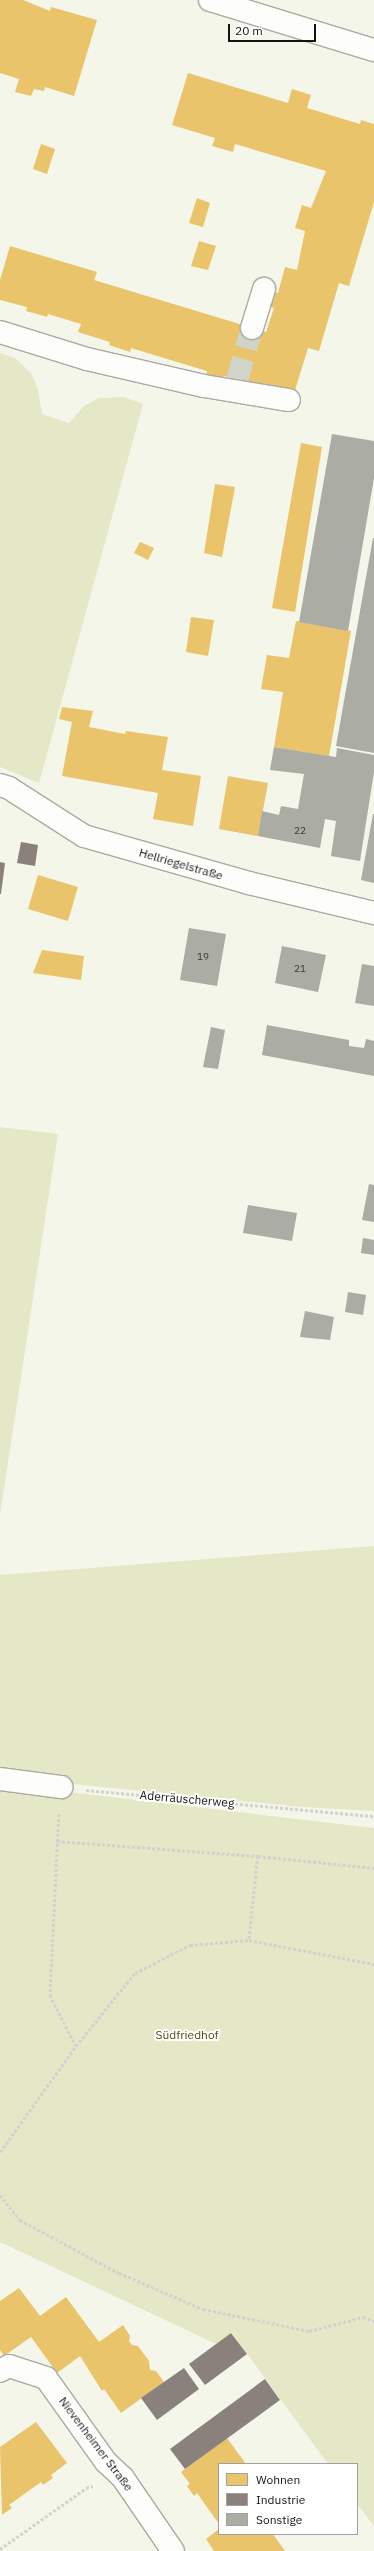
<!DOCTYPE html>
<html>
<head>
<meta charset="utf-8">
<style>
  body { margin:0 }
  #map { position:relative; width:374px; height:2551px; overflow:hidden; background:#f4f6ea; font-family:"IBM Plex Sans",sans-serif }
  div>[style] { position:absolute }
  .green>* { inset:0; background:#e5e8c7 }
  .homes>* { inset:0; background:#e9c46a }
  .industry>* { inset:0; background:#8a817c }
  .building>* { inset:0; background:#abaca4 }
  .minor-tunnel>* { height:22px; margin-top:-11px; transform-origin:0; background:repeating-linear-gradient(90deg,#d2d4c9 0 22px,transparent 0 33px) }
  .path>* { height:2.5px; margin-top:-1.25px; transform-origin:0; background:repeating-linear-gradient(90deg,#d2d2d0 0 3px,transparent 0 5px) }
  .roads { filter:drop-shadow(1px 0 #a9aba2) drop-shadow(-1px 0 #a9aba2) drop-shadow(0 1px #a9aba2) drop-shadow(0 -1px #a9aba2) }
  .minor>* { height:22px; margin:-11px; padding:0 11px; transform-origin:11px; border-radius:11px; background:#fdfefc }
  span { translate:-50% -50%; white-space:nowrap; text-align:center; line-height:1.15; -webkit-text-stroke:4px #fff; paint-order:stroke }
  .number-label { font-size:10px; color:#3a3a34 }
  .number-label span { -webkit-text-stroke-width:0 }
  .street-label { font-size:12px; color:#14140e }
  .park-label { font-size:12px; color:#4d4f0f }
  .legend { position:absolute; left:218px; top:2463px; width:140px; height:72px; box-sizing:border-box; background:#fff; border:1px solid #a1a19f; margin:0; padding:5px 7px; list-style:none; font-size:12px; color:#14140e }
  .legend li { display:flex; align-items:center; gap:8px; height:20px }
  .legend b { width:20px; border:1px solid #a1a19f }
  .scale { position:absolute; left:228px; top:24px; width:88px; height:18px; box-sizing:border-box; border:2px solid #14140e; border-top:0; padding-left:5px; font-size:12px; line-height:14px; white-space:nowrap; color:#14140e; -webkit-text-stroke:3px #fff; paint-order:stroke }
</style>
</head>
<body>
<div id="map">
  <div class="green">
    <div style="clip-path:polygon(0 353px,15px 358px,31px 373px,38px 389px,42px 414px,69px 423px,84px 406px,99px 398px,124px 397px,143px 404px,39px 783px,0 767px)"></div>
    <div style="clip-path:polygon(0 1127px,58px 1134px,0 1515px)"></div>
    <div style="clip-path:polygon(374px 1546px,374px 1811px,302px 1807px,63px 1783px,0 1773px,0 1575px)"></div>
    <div style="clip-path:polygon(0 1784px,374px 1828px,374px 2526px,357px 2504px,357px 2464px,328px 2464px,232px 2333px,216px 2344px,0 2242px)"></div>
  </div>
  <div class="homes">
    <div style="clip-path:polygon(0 0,23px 0,50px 11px,51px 7px,97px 20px,74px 96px,45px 87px,44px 91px,34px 89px,31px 96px,15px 92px,19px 79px,0 73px)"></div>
    <div style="clip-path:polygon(188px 73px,288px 103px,292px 89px,311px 95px,307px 108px,360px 124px,361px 120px,374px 124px,374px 202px,349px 286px,339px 283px,319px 351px,308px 348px,293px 397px,224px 376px,222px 385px,205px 380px,207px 371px,131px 348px,130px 352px,109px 345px,110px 342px,78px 332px,81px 324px,48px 314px,47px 317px,37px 314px,26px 311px,27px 307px,0 300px,0 280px,10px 246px,97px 272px,94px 280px,266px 332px,274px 308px,262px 304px,266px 290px,278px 293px,285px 267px,297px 270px,305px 231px,295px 228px,302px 205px,311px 208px,326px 171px,235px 144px,233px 152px,212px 146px,215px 138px,172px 125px)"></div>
    <div style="clip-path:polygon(41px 144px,55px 149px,47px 174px,33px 169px)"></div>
    <div style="clip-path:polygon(197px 198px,210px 203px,203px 227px,189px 223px)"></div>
    <div style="clip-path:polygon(199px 241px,216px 246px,208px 270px,191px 266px)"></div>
    <div style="clip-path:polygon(301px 443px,322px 447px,295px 612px,272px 608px)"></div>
    <div style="clip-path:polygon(215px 484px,235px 487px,222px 557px,204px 553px)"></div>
    <div style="clip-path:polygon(140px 542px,154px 548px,148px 560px,134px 553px)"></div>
    <div style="clip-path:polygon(191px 617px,214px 620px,208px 656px,186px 652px)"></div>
    <div style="clip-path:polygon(296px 621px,351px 631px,329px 756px,274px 747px,283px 692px,261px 689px,267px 655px,289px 658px)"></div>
    <div style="clip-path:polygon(62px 707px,93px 711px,89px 727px,125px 734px,126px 731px,168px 737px,162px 770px,201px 776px,193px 826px,153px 819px,158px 793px,62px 776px,72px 722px,59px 719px)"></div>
    <div style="clip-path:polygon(228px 776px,268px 783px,258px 836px,219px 829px)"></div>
    <div style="clip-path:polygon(38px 875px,78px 887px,68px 921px,28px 909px)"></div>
    <div style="clip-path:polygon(42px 950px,84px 956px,81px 980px,33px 973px)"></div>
    <div style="clip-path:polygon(19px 2288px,40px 2316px,66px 2297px,99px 2342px,123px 2325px,130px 2336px,129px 2341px,132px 2345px,138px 2346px,149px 2361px,150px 2370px,156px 2371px,164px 2382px,121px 2413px,104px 2389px,102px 2391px,80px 2356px,57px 2373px,31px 2337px,4px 2356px,0 2350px,0 2301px)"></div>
    <div style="clip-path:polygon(36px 2422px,67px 2463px,51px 2475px,53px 2478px,43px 2485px,41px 2482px,9px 2505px,12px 2508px,2px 2515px,0 2447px)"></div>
    <div style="clip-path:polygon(227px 2438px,246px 2464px,219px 2464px,219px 2524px,197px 2493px,194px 2496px,187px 2486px,190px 2484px,181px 2472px)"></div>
    <div style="clip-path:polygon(219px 2529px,219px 2534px,273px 2534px,285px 2551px,214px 2551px,206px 2539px)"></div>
  </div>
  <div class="industry">
    <div style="clip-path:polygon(21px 842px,38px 845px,35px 866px,17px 863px)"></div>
    <div style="clip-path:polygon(0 862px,5px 863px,1px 894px,0 894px)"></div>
    <div style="clip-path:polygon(231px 2333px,247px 2354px,205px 2385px,189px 2364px)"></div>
    <div style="clip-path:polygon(184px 2368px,199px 2389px,157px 2420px,141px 2398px)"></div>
    <div style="clip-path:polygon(265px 2379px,280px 2400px,185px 2469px,170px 2449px)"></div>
  </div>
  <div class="building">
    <div style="clip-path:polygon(332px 434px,374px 441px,374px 478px,348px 631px,299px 622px)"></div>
    <div style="clip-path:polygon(373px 538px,374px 538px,374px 753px,336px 746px)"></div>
    <div style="clip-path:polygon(274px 747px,336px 757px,337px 748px,374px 755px,374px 772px,360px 861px,331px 856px,336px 821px,325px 819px,320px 848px,258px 836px,262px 811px,279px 815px,281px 806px,298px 809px,304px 774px,270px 770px)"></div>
    <div style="clip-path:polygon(373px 814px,374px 814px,374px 883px,361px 880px)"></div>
    <div style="clip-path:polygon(189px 928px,226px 934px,217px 986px,180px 980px)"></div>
    <div style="clip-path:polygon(282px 946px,326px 955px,318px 992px,275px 983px)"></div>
    <div style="clip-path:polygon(362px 964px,374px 966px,374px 1006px,355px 1003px)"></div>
    <div style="clip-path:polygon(267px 1025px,349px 1040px,349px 1046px,364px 1048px,366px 1039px,374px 1041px,374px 1076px,262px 1055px)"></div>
    <div style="clip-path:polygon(211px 1027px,225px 1030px,218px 1069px,203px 1067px)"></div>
    <div style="clip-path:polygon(369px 1184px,374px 1185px,374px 1222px,362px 1220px)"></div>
    <div style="clip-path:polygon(248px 1205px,297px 1213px,292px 1241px,243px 1233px)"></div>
    <div style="clip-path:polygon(363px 1238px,374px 1240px,374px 1255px,361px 1253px)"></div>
    <div style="clip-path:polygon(348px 1292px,366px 1295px,363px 1315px,345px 1312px)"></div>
    <div style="clip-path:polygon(305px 1311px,334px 1317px,330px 1340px,300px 1337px)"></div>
  </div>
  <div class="minor-tunnel">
    <div style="left:237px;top:380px;width:54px;rotate:-73.9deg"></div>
  </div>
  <div class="path">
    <div style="left:86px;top:1790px;width:289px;rotate:5.2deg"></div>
    <div style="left:59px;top:1814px;width:181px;rotate:92.8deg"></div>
    <div style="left:50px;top:1995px;width:57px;rotate:63deg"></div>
    <div style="left:57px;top:1841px;width:202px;rotate:4.3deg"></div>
    <div style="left:258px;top:1856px;width:84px;rotate:96.1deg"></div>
    <div style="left:258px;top:1856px;width:117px;rotate:5.9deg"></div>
    <div style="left:0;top:2152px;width:130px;rotate:-54.4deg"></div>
    <div style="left:76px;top:2046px;width:94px;rotate:-51.1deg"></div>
    <div style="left:135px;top:1973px;width:62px;rotate:-27deg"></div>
    <div style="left:190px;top:1945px;width:59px;rotate:-4.8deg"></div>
    <div style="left:249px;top:1940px;width:127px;rotate:10.9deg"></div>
    <div style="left:0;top:2195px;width:32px;rotate:51deg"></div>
    <div style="left:20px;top:2220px;width:112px;rotate:28.2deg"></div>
    <div style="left:119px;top:2273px;width:91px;rotate:23.2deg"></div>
    <div style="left:203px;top:2309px;width:108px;rotate:11.7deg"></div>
    <div style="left:309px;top:2331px;width:56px;rotate:-14.5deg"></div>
    <div style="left:363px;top:2317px;width:12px;rotate:20deg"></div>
    <div style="left:0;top:2549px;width:105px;rotate:-35.3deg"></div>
    <div style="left:86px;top:2488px;width:7px;rotate:-16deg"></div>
  </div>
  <div class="roads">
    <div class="minor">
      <div style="left:210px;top:0;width:171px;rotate:17deg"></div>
      <div style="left:252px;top:328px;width:41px;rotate:-72.9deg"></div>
      <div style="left:0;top:332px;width:91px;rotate:17.2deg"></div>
      <div style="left:87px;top:359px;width:120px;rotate:13deg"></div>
      <div style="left:204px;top:386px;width:86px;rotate:9.4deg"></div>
      <div style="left:0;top:785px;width:9px;rotate:18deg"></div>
      <div style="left:9px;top:788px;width:89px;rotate:32.6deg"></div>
      <div style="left:84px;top:836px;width:172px;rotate:15.9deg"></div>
      <div style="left:249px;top:883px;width:129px;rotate:13.5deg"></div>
      <div style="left:0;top:1779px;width:62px;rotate:7.5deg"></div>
      <div style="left:0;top:2371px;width:10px;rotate:-29deg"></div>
      <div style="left:9px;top:2366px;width:39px;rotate:18deg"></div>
      <div style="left:46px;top:2378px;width:103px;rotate:54.5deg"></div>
      <div style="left:106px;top:2462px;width:23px;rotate:43deg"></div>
      <div style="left:123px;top:2478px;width:88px;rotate:55.6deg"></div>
    </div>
  </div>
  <div class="number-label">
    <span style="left:300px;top:831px">22</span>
    <span style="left:203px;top:957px">19</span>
    <span style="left:300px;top:969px">21</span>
  </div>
  <div class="street-label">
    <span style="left:181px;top:864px;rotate:16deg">Hellriegelstraße</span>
    <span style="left:187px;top:1799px;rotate:5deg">Aderräuscherweg</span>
    <span style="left:96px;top:2444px;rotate:53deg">Nievenheimer Straße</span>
  </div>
  <div class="park-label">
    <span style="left:187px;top:2035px">Südfriedhof</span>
  </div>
  <ul class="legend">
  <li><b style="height:11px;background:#e9c46a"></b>Wohnen</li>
  <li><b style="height:11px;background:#8a817c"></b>Industrie</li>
  <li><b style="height:11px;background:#abaca4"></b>Sonstige</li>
  </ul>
  <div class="scale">20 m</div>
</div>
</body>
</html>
